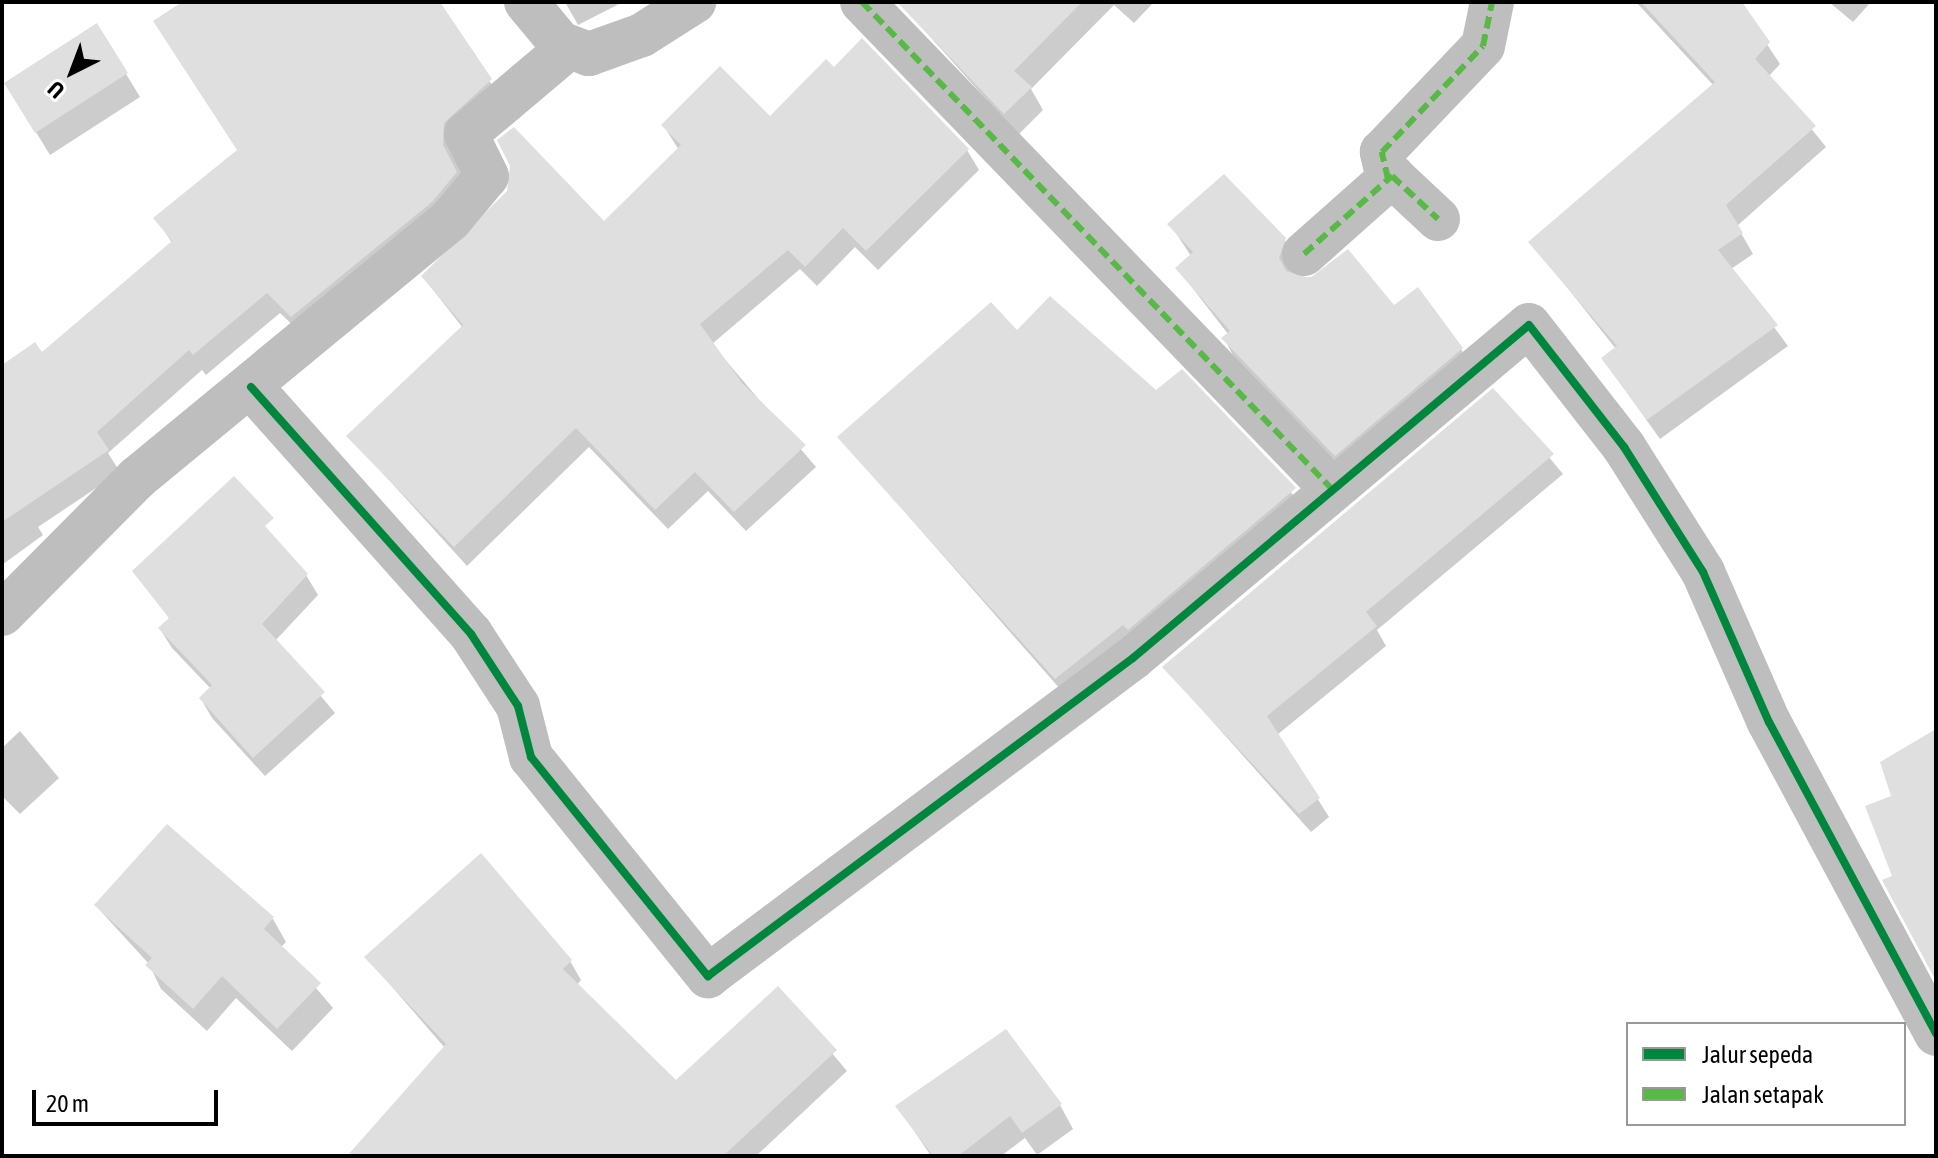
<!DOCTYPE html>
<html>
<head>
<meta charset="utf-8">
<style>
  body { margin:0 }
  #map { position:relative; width:1938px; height:1158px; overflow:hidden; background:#fff; font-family:"Asap Condensed",sans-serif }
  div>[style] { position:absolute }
  .shadow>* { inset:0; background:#0003 }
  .building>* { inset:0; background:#dfdfdf }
  .street>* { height:44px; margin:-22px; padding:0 22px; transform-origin:22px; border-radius:22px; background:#bebebe }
  .quiet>* { height:6px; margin-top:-3px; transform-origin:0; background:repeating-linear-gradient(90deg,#58b947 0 12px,transparent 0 18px) }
  .cycleway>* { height:8px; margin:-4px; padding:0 4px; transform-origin:4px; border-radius:4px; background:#00873e }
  span { translate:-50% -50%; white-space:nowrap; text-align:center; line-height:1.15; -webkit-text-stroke:8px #fff; paint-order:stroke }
  .frame { position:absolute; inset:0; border:4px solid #000; pointer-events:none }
  .legend { position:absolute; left:1626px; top:1022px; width:280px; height:104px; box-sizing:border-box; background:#fff; border:2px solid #999; margin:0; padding:10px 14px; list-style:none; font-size:24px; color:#000 }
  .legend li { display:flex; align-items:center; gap:16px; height:40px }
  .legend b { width:40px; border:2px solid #999 }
  .north { position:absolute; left:32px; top:32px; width:80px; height:80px; -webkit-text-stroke:6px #fff; paint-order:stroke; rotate:222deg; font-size:22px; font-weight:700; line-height:32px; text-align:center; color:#000 }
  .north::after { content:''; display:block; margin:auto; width:28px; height:36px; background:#000; clip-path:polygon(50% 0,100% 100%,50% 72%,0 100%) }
  .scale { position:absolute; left:32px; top:1090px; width:186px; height:36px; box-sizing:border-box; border:4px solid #000; border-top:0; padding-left:10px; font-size:24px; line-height:28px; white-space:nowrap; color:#000; -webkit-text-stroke:6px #fff; paint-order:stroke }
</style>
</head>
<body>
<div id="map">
  <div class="shadow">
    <div style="clip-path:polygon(186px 2px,438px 2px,503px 102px,468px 195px,305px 337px,280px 313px,206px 375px,202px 370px,108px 453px,120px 472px,38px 527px,43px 535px,2px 565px,2px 367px,42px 355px,172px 243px,156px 218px,239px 151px)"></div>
    <div style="clip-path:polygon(565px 2px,623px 2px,578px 25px)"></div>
    <div style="clip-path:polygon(1154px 2px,1134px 23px,1114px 5px,1031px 89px,1043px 110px,1018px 135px,900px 3px)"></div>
    <div style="clip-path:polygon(1636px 2px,1739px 2px,1780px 64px,1769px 76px,1826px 147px,1737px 226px,1753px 254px,1731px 269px,1788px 346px,1660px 439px,1603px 359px,1616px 349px,1531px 242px,1714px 86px)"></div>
    <div style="clip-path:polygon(1829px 2px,1871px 2px,1853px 22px)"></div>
    <div style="clip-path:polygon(97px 26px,140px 97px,50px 155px,20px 106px)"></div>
    <div style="clip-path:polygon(770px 119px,967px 150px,979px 170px,878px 270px,855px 247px,817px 286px,800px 269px,712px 344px,816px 467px,746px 531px,708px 491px,668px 529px,589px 447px,467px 566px,349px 436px,463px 328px,423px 277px,604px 224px,679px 150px,663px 125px)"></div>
    <div style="clip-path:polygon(1170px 224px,1284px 239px,1297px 262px,1295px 280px,1321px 275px,1394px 308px,1461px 349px,1474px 371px,1349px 477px,1236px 361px,1224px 338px,1228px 334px,1177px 268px,1191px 256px)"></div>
    <div style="clip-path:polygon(1017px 333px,1156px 392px,1182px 372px,1306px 509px,1068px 698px,839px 437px)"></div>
    <div style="clip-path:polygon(1493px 390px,1563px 474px,1377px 630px,1386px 646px,1277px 735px,1329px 817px,1311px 832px,1164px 667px)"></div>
    <div style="clip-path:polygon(306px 575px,318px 595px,275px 641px,335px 713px,265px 776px,212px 718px,201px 699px,211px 689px,172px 648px,160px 629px,170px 620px,161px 605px)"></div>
    <div style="clip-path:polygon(20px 731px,59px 778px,20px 814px,2px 796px,2px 748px)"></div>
    <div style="clip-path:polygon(96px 906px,273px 919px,286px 942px,281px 947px,333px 1008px,292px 1051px,236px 998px,207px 1031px,161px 989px,149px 964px)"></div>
    <div style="clip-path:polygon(367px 958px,570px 961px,581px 980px,577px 985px,676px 1083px,778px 989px,847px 1071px,756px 1156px,350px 1156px,445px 1048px)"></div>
    <div style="clip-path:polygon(1060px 1105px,1073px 1129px,1037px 1155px,1025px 1138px,1001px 1156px,931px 1156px,898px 1107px)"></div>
  </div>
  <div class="building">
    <div style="clip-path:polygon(182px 2px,440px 2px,492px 79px,444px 123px,443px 145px,457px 172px,432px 202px,291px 317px,267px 293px,193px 355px,189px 350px,97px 432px,109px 450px,2px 522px,2px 365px,35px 342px,42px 352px,172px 241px,153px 218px,237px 150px,153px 21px)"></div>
    <div style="clip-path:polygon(897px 2px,1082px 2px,1014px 71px,1032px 87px,1004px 114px)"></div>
    <div style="clip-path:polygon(1641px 2px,1742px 2px,1770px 42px,1755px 59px,1816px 126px,1726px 205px,1743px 233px,1718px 250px,1778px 325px,1647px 420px,1601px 358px,1617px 346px,1528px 242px,1715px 82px)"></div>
    <div style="clip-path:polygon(97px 23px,128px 73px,35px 133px,4px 83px)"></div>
    <div style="clip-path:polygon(862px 38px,969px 149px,866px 251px,843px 228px,805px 267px,788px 250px,700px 324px,742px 383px,806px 445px,734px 512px,695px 472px,655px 510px,576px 428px,454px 547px,346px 436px,463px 325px,421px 276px,507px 191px,510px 166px,497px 140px,514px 127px,604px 221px,681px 145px,661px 125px,720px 66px,770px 116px,826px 59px,834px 67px)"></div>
    <div style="clip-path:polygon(1224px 174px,1286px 238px,1279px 258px,1286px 271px,1310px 278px,1348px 249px,1394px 305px,1418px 287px,1463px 348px,1335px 456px,1221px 338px,1230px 331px,1175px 268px,1193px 252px,1167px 224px)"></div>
    <div style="clip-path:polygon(1050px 296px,1156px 390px,1182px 369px,1296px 488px,1128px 630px,1123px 625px,1055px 679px,837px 437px,991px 302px,1017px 330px)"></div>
    <div style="clip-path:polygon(1493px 388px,1554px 454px,1366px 612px,1377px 626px,1267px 716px,1320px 798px,1299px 814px,1162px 667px)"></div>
    <div style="clip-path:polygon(234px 476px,274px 518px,265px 526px,308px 574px,262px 624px,325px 692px,253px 758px,199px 698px,212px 685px,158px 628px,169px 618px,132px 571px)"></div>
    <div style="clip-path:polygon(1936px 729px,1936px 981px,1882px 880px,1892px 876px,1865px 806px,1891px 796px,1880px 762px)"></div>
    <div style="clip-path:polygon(167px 824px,274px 917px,264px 929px,321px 983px,277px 1029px,222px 976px,193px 1009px,145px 965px,152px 958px,94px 905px)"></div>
    <div style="clip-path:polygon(481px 853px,572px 960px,563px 969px,676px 1080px,778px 986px,837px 1050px,723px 1156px,347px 1156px,446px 1044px,364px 957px)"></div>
    <div style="clip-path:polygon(1006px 1029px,1062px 1104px,1022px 1133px,1010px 1116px,958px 1156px,933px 1156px,895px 1106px)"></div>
  </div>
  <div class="street">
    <div style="left:526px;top:2px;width:53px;rotate:50.3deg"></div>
    <div style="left:560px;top:43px;width:31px;rotate:21deg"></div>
    <div style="left:589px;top:54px;width:56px;rotate:-19.7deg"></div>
    <div style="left:642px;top:35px;width:62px;rotate:-32.4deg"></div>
    <div style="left:862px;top:2px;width:675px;rotate:46.02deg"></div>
    <div style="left:1388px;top:179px;width:28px;rotate:-103deg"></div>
    <div style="left:1382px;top:152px;width:146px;rotate:-46.4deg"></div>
    <div style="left:1483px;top:46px;width:45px;rotate:-78.4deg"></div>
    <div style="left:1304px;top:254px;width:118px;rotate:-41.6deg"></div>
    <div style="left:1392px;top:176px;width:63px;rotate:43.1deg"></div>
    <div style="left:251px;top:387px;width:331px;rotate:48.3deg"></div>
    <div style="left:471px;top:634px;width:86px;rotate:56.9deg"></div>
    <div style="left:518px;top:706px;width:53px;rotate:75.7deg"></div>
    <div style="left:531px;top:757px;width:282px;rotate:51.1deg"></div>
    <div style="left:708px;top:976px;width:531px;rotate:-36.81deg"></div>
    <div style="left:1133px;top:658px;width:517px;rotate:-40.06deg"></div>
    <div style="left:1529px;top:325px;width:155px;rotate:52.1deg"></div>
    <div style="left:1624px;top:447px;width:148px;rotate:57.7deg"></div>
    <div style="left:1703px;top:572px;width:164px;rotate:66.3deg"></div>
    <div style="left:1769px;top:722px;width:354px;rotate:61.8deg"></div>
    <div style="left:2px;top:614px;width:192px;rotate:-45.2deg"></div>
    <div style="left:137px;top:478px;width:406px;rotate:-39.5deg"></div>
    <div style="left:450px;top:220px;width:57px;rotate:-49.9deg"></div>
    <div style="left:487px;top:176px;width:47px;rotate:-116.6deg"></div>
    <div style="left:466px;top:134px;width:132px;rotate:-40.1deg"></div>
  </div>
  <div class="quiet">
    <div style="left:862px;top:2px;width:675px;rotate:46.02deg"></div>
    <div style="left:1388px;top:179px;width:28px;rotate:-103deg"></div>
    <div style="left:1382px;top:152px;width:146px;rotate:-46.4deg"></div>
    <div style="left:1483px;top:46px;width:45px;rotate:-78.4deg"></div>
    <div style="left:1304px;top:254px;width:118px;rotate:-41.6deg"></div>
    <div style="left:1392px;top:176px;width:63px;rotate:43.1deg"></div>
  </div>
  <div class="cycleway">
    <div style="left:251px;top:387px;width:331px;rotate:48.3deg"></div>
    <div style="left:471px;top:634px;width:86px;rotate:56.9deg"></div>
    <div style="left:518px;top:706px;width:53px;rotate:75.7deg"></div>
    <div style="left:531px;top:757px;width:282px;rotate:51.1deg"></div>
    <div style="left:708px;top:976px;width:531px;rotate:-36.81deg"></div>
    <div style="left:1133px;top:658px;width:517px;rotate:-40.06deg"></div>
    <div style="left:1529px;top:325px;width:155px;rotate:52.1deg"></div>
    <div style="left:1624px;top:447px;width:148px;rotate:57.7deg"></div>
    <div style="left:1703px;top:572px;width:164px;rotate:66.3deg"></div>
    <div style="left:1769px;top:722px;width:354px;rotate:61.8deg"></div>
  </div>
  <div class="frame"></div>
  <ul class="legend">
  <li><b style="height:10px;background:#00873e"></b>Jalur sepeda</li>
  <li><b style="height:10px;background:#58b947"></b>Jalan setapak</li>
  </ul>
  <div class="north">U</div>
  <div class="scale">20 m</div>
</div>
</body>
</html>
